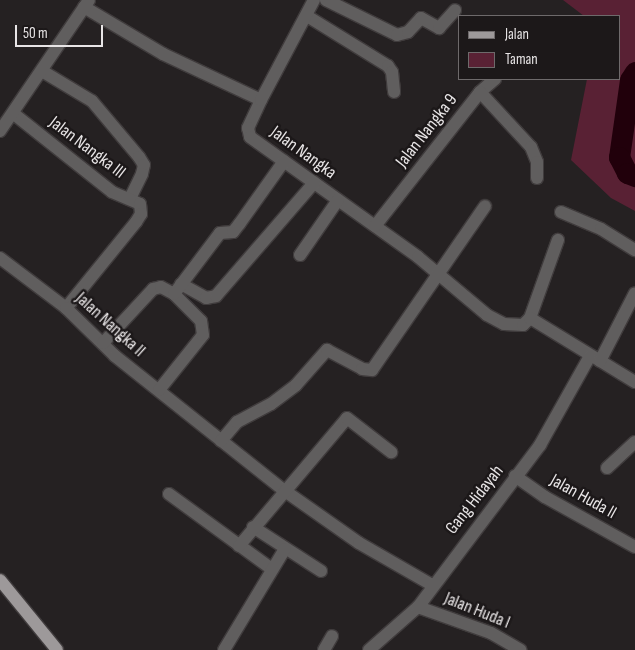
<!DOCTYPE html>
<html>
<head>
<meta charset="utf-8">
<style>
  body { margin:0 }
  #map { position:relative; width:635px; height:650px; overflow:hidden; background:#252122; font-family:"Sofia Sans Condensed",sans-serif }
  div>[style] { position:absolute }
  .green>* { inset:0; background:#592134 }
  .river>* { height:21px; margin:-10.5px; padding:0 10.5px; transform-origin:10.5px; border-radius:10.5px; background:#21000b }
  .roads { filter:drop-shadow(1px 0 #403c3d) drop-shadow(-1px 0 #403c3d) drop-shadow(0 1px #403c3d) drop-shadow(0 -1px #403c3d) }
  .minor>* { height:12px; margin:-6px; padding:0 6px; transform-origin:6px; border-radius:6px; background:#605e5e }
  .major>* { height:12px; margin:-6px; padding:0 6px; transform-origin:6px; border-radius:6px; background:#9d999a }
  span { translate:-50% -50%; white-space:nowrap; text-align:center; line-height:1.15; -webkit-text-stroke:5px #1c1819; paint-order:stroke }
  .street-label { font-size:18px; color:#e8e5e6 }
  .legend { position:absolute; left:458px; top:15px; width:162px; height:65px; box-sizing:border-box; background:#1c1819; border:1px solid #6e6a6b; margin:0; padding:6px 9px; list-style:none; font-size:15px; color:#e8e5e6 }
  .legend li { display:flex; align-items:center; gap:10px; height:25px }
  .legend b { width:25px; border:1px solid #6e6a6b }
  .scale { position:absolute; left:15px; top:25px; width:88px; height:22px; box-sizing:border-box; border:2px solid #e8e5e6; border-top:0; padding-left:6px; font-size:15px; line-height:18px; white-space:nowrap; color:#e8e5e6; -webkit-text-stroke:4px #1c1819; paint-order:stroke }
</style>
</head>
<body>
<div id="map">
  <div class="green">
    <div style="clip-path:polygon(563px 0,635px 0,635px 211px,611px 198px,571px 160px,587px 79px,619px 79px,619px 16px,584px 16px)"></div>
  </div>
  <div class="river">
    <div style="left:635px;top:72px;width:9px;rotate:122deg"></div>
    <div style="left:630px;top:80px;width:78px;rotate:98.1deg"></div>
    <div style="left:619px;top:157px;width:18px;rotate:63deg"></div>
    <div style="left:627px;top:173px;width:9px;rotate:21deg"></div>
  </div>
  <div class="roads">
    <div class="minor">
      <div style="left:326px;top:0;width:79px;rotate:26.2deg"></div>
      <div style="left:397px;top:35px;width:11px;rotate:-15deg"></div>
      <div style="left:408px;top:32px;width:19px;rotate:-47deg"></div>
      <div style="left:421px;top:18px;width:21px;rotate:29deg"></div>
      <div style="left:439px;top:28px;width:24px;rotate:-48deg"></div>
      <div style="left:84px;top:7px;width:92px;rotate:30.7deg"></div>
      <div style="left:163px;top:54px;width:108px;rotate:25.1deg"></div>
      <div style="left:261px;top:100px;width:31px;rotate:115deg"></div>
      <div style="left:248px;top:128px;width:9px;rotate:77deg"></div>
      <div style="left:250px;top:137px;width:206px;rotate:35.5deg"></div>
      <div style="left:418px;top:257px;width:90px;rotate:40deg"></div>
      <div style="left:487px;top:315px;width:19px;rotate:28deg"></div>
      <div style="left:504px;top:324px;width:19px;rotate:3deg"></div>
      <div style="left:523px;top:325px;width:10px;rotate:-45deg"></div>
      <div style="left:530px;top:318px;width:83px;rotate:-70.3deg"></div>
      <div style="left:307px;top:16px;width:95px;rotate:31.7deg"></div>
      <div style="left:388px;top:66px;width:7px;rotate:56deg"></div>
      <div style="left:392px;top:72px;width:20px;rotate:84deg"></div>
      <div style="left:42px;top:71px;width:58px;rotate:31deg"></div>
      <div style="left:92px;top:101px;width:73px;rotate:50deg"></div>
      <div style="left:139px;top:157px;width:9px;rotate:58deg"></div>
      <div style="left:144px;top:165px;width:9px;rotate:103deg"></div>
      <div style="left:142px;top:174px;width:28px;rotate:116deg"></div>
      <div style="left:480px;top:92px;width:20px;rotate:-41deg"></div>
      <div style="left:261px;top:100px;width:113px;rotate:-62.1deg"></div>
      <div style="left:14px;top:114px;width:125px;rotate:38.5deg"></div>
      <div style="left:112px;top:192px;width:30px;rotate:23deg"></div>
      <div style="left:140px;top:204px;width:10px;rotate:84deg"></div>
      <div style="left:141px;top:214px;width:9px;rotate:122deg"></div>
      <div style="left:136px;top:222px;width:111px;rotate:129.1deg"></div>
      <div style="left:0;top:131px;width:158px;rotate:-55.8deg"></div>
      <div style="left:561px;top:212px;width:43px;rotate:23deg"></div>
      <div style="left:601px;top:229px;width:40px;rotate:32deg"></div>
      <div style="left:375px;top:226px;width:170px;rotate:-51.9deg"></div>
      <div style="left:480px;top:92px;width:75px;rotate:47.2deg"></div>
      <div style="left:531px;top:147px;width:16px;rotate:68deg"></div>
      <div style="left:537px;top:162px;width:16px;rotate:90deg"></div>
      <div style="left:300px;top:255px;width:67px;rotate:-55.4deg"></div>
      <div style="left:0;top:258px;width:83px;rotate:37.1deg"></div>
      <div style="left:66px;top:308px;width:69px;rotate:44.4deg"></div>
      <div style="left:115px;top:356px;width:217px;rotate:38.5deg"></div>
      <div style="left:285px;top:491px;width:90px;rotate:35.1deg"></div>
      <div style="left:359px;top:543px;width:84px;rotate:29.9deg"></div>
      <div style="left:181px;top:284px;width:29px;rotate:29deg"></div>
      <div style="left:206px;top:298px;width:10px;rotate:-11deg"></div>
      <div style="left:216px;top:296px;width:150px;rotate:-49.1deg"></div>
      <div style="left:530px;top:318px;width:123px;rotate:31.4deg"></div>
      <div style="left:103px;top:343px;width:74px;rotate:-47.2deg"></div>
      <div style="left:153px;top:289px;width:8px;rotate:-14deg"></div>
      <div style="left:161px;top:287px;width:15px;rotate:28deg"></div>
      <div style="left:600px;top:361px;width:76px;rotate:-62.8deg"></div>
      <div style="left:159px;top:390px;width:70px;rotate:-51.3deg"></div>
      <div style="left:203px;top:335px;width:14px;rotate:-98deg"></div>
      <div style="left:201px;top:321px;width:38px;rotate:-135deg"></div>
      <div style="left:174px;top:294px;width:76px;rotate:-53deg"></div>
      <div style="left:220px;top:233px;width:13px;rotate:-4deg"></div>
      <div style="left:233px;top:232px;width:11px;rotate:-52deg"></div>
      <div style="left:240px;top:223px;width:76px;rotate:-54.6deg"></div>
      <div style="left:221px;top:441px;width:25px;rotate:-50deg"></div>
      <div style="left:237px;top:422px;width:38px;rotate:-28deg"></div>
      <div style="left:271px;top:404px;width:31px;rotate:-37deg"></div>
      <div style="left:296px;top:385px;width:47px;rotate:-48.5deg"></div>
      <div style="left:327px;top:350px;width:40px;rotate:28deg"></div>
      <div style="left:362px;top:369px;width:10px;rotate:6deg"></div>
      <div style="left:372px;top:370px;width:199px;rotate:-55.4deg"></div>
      <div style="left:607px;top:468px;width:38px;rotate:-43deg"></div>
      <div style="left:515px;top:476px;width:37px;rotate:35deg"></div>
      <div style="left:545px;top:497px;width:103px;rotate:29.1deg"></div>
      <div style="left:169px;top:494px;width:127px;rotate:36.1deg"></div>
      <div style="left:253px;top:527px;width:81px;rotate:32.9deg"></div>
      <div style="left:239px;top:546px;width:167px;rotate:-49.8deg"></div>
      <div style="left:347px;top:418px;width:56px;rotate:37.7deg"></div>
      <div style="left:418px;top:607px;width:77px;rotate:19.6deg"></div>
      <div style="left:491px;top:633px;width:34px;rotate:30deg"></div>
      <div style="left:224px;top:650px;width:118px;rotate:-58.9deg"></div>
      <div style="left:324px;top:650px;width:16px;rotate:-60deg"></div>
      <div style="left:369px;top:650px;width:65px;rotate:-41.3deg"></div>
      <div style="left:418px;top:607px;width:203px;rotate:-53deg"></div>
      <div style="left:540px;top:445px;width:102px;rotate:-60.7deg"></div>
    </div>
    <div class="major">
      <div style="left:0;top:580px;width:90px;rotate:50.8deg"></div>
    </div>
  </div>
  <div class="street-label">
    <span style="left:427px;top:131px;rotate:-52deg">Jalan Nangka 9</span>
    <span style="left:87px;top:148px;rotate:37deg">Jalan Nangka III</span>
    <span style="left:303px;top:153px;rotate:36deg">Jalan Nangka</span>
    <span style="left:110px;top:325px;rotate:42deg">Jalan Nangka II</span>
    <span style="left:583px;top:497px;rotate:29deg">Jalan Huda II</span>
    <span style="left:475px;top:500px;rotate:-52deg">Gang Hidayah</span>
    <span style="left:477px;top:611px;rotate:22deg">Jalan Huda I</span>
  </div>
  <ul class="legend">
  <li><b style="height:6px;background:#9d999a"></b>Jalan</li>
  <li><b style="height:14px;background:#592134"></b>Taman</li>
  </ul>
  <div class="scale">50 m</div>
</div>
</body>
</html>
